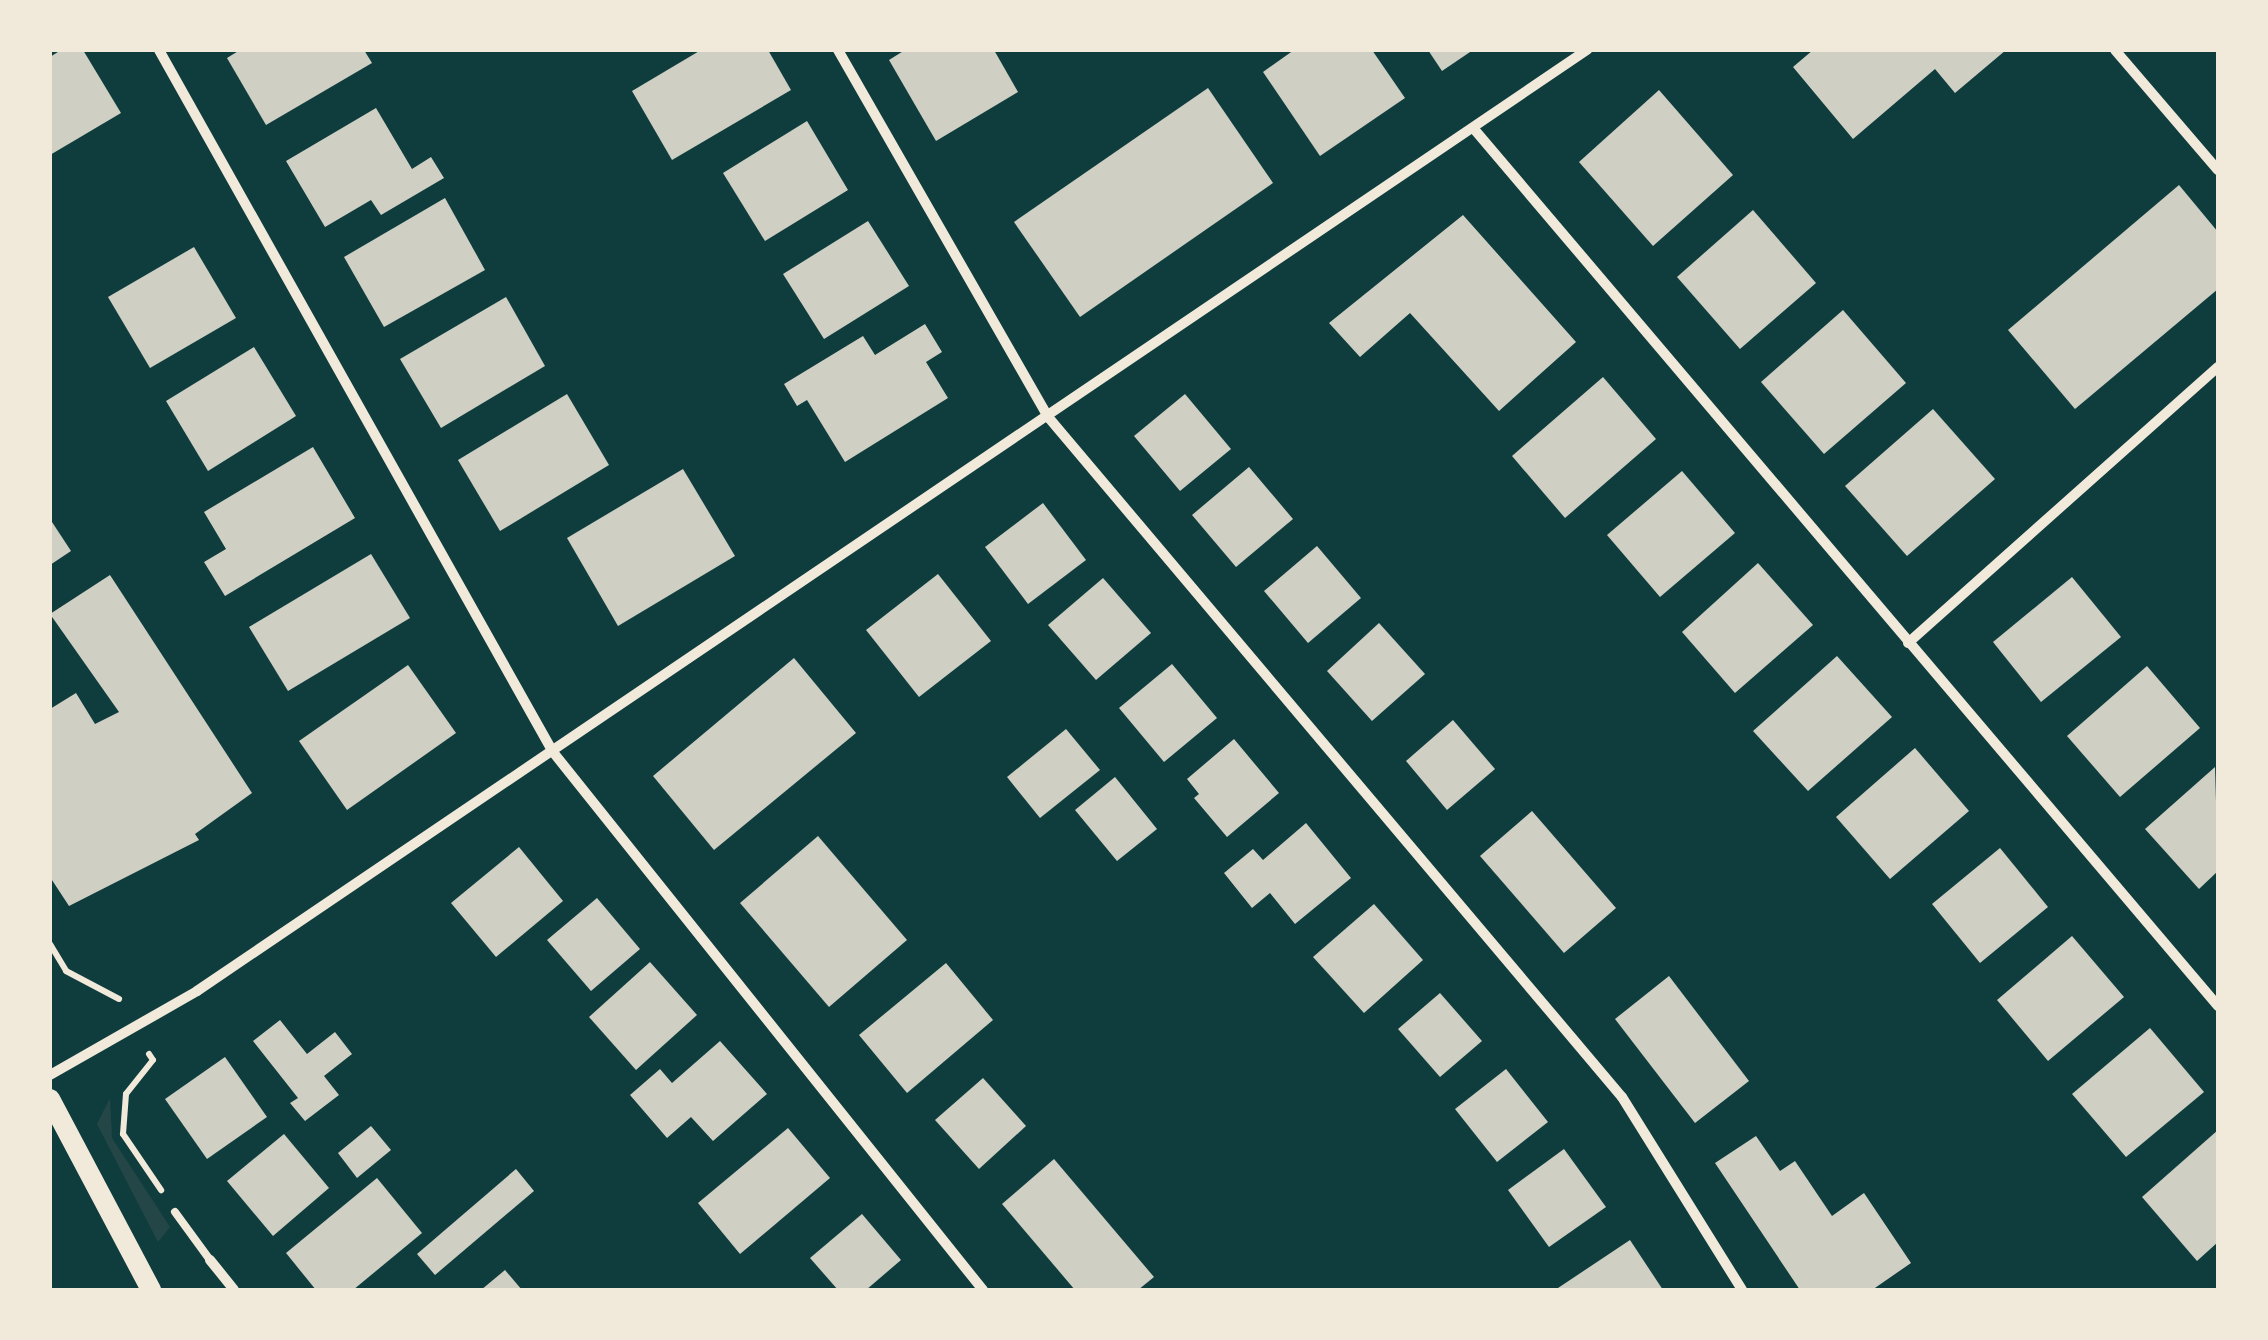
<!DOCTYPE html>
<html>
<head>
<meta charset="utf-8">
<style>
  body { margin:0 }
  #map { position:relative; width:2268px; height:1340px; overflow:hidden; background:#0f3d3e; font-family:Karla,sans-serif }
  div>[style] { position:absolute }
  .green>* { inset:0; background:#244646 }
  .building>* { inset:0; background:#cfcfc3 }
  .path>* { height:6px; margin:-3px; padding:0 3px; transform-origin:3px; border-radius:3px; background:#f1e9da }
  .service>* { height:8px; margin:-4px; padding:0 4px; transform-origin:4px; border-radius:4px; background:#f1e9da }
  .minor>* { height:10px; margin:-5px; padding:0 5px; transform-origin:5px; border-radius:5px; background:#f1e9da }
  .secondary>* { height:20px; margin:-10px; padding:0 10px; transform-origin:10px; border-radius:10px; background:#f1e9da }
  span { translate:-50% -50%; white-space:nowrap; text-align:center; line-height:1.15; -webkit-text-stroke:10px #f1e9da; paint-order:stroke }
  .frame { position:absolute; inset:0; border:52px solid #f1e9da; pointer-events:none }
</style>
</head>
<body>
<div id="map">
  <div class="green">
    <div style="clip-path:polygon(110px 1098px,112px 1138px,170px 1227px,158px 1242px,97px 1124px)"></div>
  </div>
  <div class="building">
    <div style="clip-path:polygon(61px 50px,83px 50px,121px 113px,50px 155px,50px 57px)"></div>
    <div style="clip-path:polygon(240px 50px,364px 50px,372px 63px,266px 125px,227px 58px)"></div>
    <div style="clip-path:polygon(701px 50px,768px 50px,791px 90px,672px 160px,632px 91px)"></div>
    <div style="clip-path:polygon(905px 50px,994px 50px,1018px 92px,936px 141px,889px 60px)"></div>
    <div style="clip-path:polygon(1294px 50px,1372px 50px,1405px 98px,1320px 156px,1263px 72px)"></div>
    <div style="clip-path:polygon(1428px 50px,1473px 50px,1442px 71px)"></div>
    <div style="clip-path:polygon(1813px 50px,2006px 50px,1955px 93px,1935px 69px,1853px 139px,1793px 67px)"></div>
    <div style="clip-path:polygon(1208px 88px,1273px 183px,1080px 317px,1014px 222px)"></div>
    <div style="clip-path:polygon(1659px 90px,1733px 175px,1653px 246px,1579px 162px)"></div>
    <div style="clip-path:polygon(376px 108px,412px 169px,431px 157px,444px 178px,381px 215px,371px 200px,325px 227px,286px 161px)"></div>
    <div style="clip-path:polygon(807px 121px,848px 190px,765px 241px,723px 173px)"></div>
    <div style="clip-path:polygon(2179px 185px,2218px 232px,2218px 289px,2075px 409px,2008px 330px)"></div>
    <div style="clip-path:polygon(445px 198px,485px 270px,384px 327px,344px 257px)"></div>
    <div style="clip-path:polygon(1753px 210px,1816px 283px,1740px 349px,1677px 277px)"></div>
    <div style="clip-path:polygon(1463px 215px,1576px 342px,1499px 411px,1410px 313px,1360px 357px,1329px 323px)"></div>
    <div style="clip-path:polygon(868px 221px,909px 286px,824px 339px,783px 274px)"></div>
    <div style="clip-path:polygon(194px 247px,236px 318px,150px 368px,108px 297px)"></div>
    <div style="clip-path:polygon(506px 297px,545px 366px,441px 428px,400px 359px)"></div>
    <div style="clip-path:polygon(1843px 310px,1906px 383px,1824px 454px,1761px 382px)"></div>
    <div style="clip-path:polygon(925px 324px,942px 352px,926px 362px,948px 398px,845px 462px,807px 400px,797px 406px,784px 384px,863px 336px,875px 355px)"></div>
    <div style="clip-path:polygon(254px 347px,296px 416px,208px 471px,166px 401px)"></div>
    <div style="clip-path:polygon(1603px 377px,1656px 439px,1565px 518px,1512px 456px)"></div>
    <div style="clip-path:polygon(567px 394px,609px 465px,500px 531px,458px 460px)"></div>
    <div style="clip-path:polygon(1185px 394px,1231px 449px,1180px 491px,1134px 436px)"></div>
    <div style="clip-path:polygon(1933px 409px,1995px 479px,1907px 556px,1845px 486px)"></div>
    <div style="clip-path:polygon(313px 447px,355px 518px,225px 596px,204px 562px,226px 549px,204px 512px)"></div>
    <div style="clip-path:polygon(1249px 467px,1293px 519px,1236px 567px,1192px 515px)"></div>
    <div style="clip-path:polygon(683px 469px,735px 556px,618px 626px,567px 538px)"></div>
    <div style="clip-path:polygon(1682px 471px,1735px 533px,1660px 597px,1607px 535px)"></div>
    <div style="clip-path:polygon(1043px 503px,1086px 560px,1028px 604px,985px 547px)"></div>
    <div style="clip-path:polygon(50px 519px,71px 551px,50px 565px)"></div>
    <div style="clip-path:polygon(1317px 546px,1361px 598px,1308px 643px,1264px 591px)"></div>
    <div style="clip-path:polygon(371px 554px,410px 618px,288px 691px,249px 627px)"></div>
    <div style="clip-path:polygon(1758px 563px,1813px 625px,1735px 693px,1682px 632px)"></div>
    <div style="clip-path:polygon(938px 574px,991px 641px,919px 697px,866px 630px)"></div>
    <div style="clip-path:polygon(110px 575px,252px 793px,195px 834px,199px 840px,69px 906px,50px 877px,50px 709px,76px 693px,95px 724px,119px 712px,50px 614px)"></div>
    <div style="clip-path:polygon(2072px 577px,2121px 637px,2041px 702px,1993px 642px)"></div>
    <div style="clip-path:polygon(1103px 578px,1151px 633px,1096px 680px,1048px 625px)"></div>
    <div style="clip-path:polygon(1379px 623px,1425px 674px,1372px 721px,1327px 671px)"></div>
    <div style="clip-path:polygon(1837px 656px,1892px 717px,1808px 791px,1753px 731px)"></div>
    <div style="clip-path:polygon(794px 658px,856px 733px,714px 850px,653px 776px)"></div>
    <div style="clip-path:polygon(1172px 664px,1217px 718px,1164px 762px,1119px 708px)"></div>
    <div style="clip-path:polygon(408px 665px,456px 733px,347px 810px,299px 741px)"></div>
    <div style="clip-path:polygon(2147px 666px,2200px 728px,2120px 797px,2067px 736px)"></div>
    <div style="clip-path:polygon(1453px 720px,1495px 769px,1447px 810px,1406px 761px)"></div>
    <div style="clip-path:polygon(1066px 729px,1100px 770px,1040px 818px,1007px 777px)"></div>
    <div style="clip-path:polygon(1234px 739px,1279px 793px,1227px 837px,1194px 798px,1199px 794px,1187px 779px)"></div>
    <div style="clip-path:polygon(1915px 748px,1969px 811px,1890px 879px,1836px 817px)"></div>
    <div style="clip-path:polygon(2215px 767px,2218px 871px,2199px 889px,2145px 829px)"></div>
    <div style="clip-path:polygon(1115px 777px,1157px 829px,1117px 861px,1075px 810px)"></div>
    <div style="clip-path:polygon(1532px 811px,1616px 908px,1564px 953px,1480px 856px)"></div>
    <div style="clip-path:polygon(1306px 823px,1351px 878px,1295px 924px,1270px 893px,1252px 908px,1224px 873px,1253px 849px,1263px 860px)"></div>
    <div style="clip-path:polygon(818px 836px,907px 940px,829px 1007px,740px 903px)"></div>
    <div style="clip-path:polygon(519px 847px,563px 901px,496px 957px,451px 903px)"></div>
    <div style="clip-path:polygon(2000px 848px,2048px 907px,1980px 963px,1932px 904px)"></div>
    <div style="clip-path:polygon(597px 898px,640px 949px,591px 991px,547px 940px)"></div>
    <div style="clip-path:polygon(1374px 904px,1423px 960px,1364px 1013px,1313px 957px)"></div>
    <div style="clip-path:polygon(2072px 936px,2124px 997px,2048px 1061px,1997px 1000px)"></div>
    <div style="clip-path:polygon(650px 962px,697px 1015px,636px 1070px,589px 1017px)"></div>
    <div style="clip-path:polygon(946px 963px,993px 1020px,907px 1093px,859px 1035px)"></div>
    <div style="clip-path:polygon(1669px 976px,1749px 1081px,1695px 1123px,1615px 1019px)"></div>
    <div style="clip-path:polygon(1440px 993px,1482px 1041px,1440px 1077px,1398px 1029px)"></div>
    <div style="clip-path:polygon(280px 1020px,307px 1054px,335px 1032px,352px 1054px,324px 1076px,339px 1095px,305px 1121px,290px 1103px,298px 1098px,253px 1041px)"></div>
    <div style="clip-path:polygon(2150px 1028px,2204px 1092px,2126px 1157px,2072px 1094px)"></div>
    <div style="clip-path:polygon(720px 1041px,767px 1094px,713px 1141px,691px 1117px,667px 1138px,630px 1095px,660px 1069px,672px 1083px)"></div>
    <div style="clip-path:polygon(225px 1057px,267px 1117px,207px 1159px,165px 1099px)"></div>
    <div style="clip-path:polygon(1506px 1069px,1548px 1122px,1497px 1162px,1455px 1109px)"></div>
    <div style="clip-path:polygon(983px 1078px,1026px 1126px,979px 1169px,935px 1120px)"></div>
    <div style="clip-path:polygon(371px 1126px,391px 1150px,357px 1178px,338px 1153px)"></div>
    <div style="clip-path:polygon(788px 1128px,830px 1178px,740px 1254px,698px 1203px)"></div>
    <div style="clip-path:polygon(2218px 1130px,2218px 1242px,2197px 1261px,2142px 1197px)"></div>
    <div style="clip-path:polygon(284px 1134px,329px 1188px,273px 1236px,227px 1181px)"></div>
    <div style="clip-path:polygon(1756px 1136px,1780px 1171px,1795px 1161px,1832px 1216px,1864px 1193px,1911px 1263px,1872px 1290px,1800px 1290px,1715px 1163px)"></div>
    <div style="clip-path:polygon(1564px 1149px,1606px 1207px,1549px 1247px,1508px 1190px)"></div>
    <div style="clip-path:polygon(1054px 1159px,1154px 1277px,1138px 1290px,1075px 1290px,1002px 1204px)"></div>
    <div style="clip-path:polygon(516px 1169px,534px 1191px,435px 1275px,417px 1254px)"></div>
    <div style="clip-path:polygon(377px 1178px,422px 1233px,353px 1290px,316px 1290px,286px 1253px)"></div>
    <div style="clip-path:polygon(862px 1214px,901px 1260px,866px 1290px,838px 1290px,810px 1258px)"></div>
    <div style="clip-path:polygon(1630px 1240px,1663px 1290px,1555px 1290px)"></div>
    <div style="clip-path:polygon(505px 1270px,522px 1290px,481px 1290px)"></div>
  </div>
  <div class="path">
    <div style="left:50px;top:944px;width:31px;rotate:59deg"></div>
    <div style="left:66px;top:971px;width:60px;rotate:27.8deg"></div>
    <div style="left:149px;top:1054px;width:7px;rotate:56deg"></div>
    <div style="left:153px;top:1060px;width:43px;rotate:128.5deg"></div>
    <div style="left:126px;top:1094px;width:40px;rotate:94.3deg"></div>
    <div style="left:123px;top:1134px;width:68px;rotate:55.8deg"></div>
  </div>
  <div class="service">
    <div style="left:175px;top:1212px;width:59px;rotate:53.9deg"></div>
  </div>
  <div class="minor">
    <div style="left:159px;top:50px;width:805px;rotate:60.7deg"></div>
    <div style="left:553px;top:752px;width:689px;rotate:51.37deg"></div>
    <div style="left:838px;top:50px;width:424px;rotate:60.2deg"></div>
    <div style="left:1049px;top:418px;width:888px;rotate:49.84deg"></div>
    <div style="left:1622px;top:1097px;width:227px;rotate:58.1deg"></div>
    <div style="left:2115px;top:50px;width:158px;rotate:49.4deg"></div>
    <div style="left:1474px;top:129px;width:1150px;rotate:49.69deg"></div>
    <div style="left:1908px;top:643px;width:415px;rotate:-41.7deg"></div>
    <div style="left:50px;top:1075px;width:169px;rotate:-29.7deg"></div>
    <div style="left:197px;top:991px;width:1679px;rotate:-34.1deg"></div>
    <div style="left:210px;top:1260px;width:38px;rotate:51deg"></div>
  </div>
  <div class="secondary">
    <div style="left:50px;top:1099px;width:216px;rotate:62.1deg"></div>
  </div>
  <div class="frame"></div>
</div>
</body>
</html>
